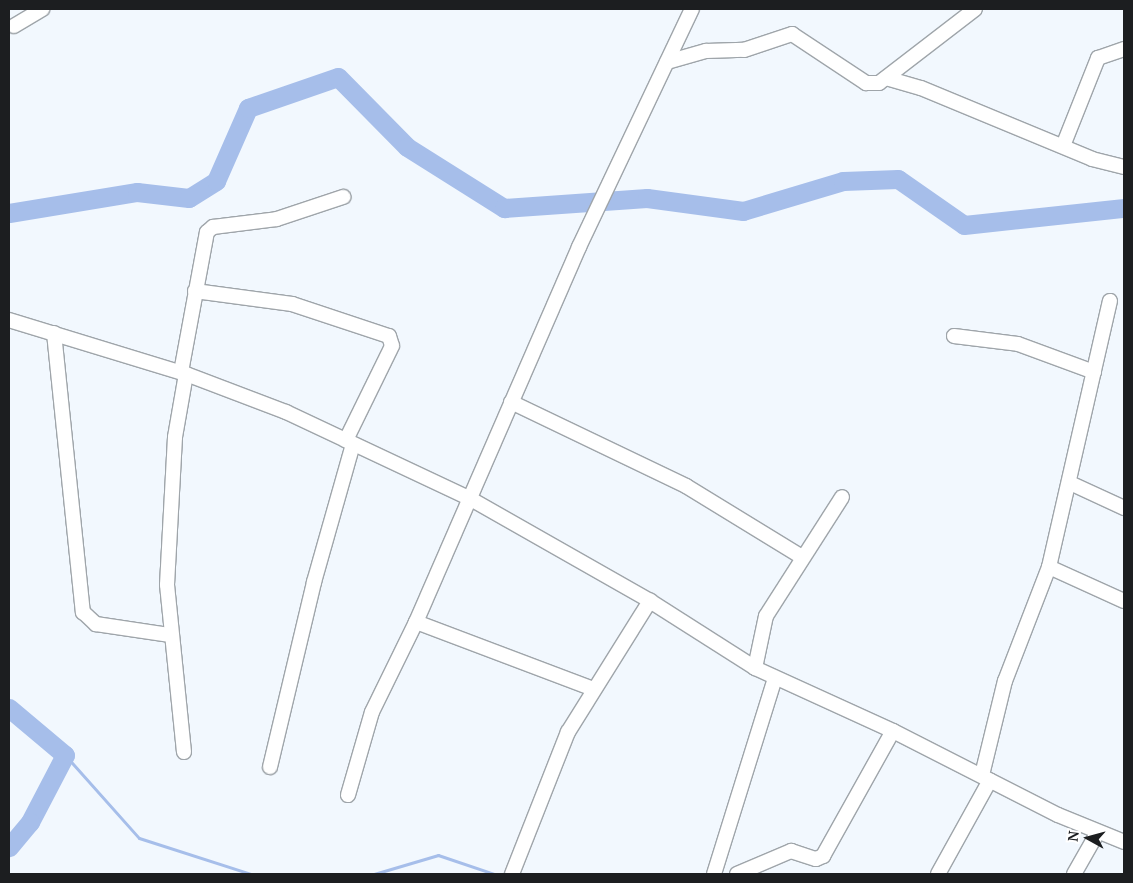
<!DOCTYPE html>
<html>
<head>
<meta charset="utf-8">
<style>
  body { margin:0 }
  #map { position:relative; width:1133px; height:883px; overflow:hidden; background:#f2f8fe; font-family:"PT Serif",serif }
  div>[style] { position:absolute }
  .stream>* { height:3px; margin:-1.5px; padding:0 1.5px; transform-origin:1.5px; border-radius:1.5px; background:#a6beea }
  .river>* { height:19px; margin:-9.5px; padding:0 9.5px; transform-origin:9.5px; border-radius:9.5px; background:#a6beea }
  .roads { filter:drop-shadow(1px 0 #9fa5aa) drop-shadow(-1px 0 #9fa5aa) drop-shadow(0 1px #9fa5aa) drop-shadow(0 -1px #9fa5aa) }
  .minor>* { height:14px; margin:-7px; padding:0 7px; transform-origin:7px; border-radius:7px; background:#fff }
  span { translate:-50% -50%; white-space:nowrap; text-align:center; line-height:1.15; -webkit-text-stroke:4.5px #fff; paint-order:stroke }
  .frame { position:absolute; inset:0; border:10px solid #1c1e20; pointer-events:none }
  .north { position:absolute; left:1063px; top:813px; width:50px; height:50px; -webkit-text-stroke:4px #fff; paint-order:stroke; rotate:277deg; font-size:14px; font-weight:700; line-height:20px; text-align:center; color:#1c1e20 }
  .north::after { content:''; display:block; margin:auto; width:18px; height:22px; background:#1c1e20; clip-path:polygon(50% 0,100% 100%,50% 72%,0 100%) }
</style>
</head>
<body>
<div id="map">
  <div class="stream">
    <div style="left:65px;top:755px;width:111px;rotate:48.3deg"></div>
    <div style="left:139px;top:838px;width:118px;rotate:17.8deg"></div>
    <div style="left:374px;top:874px;width:67px;rotate:-16.5deg"></div>
    <div style="left:438px;top:855px;width:59px;rotate:18.7deg"></div>
  </div>
  <div class="river">
    <div style="left:9px;top:213px;width:130px;rotate:-9.3deg"></div>
    <div style="left:137px;top:192px;width:52px;rotate:6.6deg"></div>
    <div style="left:189px;top:198px;width:32px;rotate:-32deg"></div>
    <div style="left:216px;top:181px;width:80px;rotate:-66.3deg"></div>
    <div style="left:248px;top:108px;width:95px;rotate:-19deg"></div>
    <div style="left:338px;top:77px;width:98px;rotate:45.4deg"></div>
    <div style="left:407px;top:147px;width:115px;rotate:32.2deg"></div>
    <div style="left:504px;top:208px;width:143px;rotate:-4deg"></div>
    <div style="left:647px;top:198px;width:97px;rotate:7.7deg"></div>
    <div style="left:743px;top:211px;width:104px;rotate:-16.7deg"></div>
    <div style="left:843px;top:181px;width:55px;rotate:-2.1deg"></div>
    <div style="left:898px;top:179px;width:80px;rotate:34.9deg"></div>
    <div style="left:964px;top:225px;width:161px;rotate:-6.1deg"></div>
    <div style="left:9px;top:708px;width:73px;rotate:40deg"></div>
    <div style="left:65px;top:755px;width:76px;rotate:117.6deg"></div>
    <div style="left:30px;top:822px;width:33px;rotate:130deg"></div>
  </div>
  <div class="roads">
    <div class="minor">
      <div style="left:14px;top:26px;width:33px;rotate:-31deg"></div>
      <div style="left:667px;top:62px;width:41px;rotate:-15.8deg"></div>
      <div style="left:706px;top:51px;width:38px;rotate:-2deg"></div>
      <div style="left:744px;top:50px;width:51px;rotate:-18.4deg"></div>
      <div style="left:792px;top:34px;width:89px;rotate:33.5deg"></div>
      <div style="left:866px;top:83px;width:13px"></div>
      <div style="left:879px;top:83px;width:121px;rotate:-37.6deg"></div>
      <div style="left:886px;top:78px;width:36px;rotate:16deg"></div>
      <div style="left:921px;top:88px;width:185px;rotate:22.5deg"></div>
      <div style="left:1092px;top:159px;width:33px;rotate:14deg"></div>
      <div style="left:1063px;top:146px;width:95px;rotate:-68.3deg"></div>
      <div style="left:1098px;top:58px;width:28px;rotate:-19deg"></div>
      <div style="left:195px;top:291px;width:98px;rotate:7.6deg"></div>
      <div style="left:292px;top:304px;width:102px;rotate:18.3deg"></div>
      <div style="left:389px;top:336px;width:10px;rotate:73deg"></div>
      <div style="left:392px;top:346px;width:105px;rotate:116.1deg"></div>
      <div style="left:9px;top:320px;width:185px;rotate:17deg"></div>
      <div style="left:186px;top:374px;width:107px;rotate:20.8deg"></div>
      <div style="left:286px;top:412px;width:202px;rotate:25.2deg"></div>
      <div style="left:469px;top:498px;width:208px;rotate:29.6deg"></div>
      <div style="left:650px;top:601px;width:125px;rotate:32.5deg"></div>
      <div style="left:755px;top:668px;width:152px;rotate:24.5deg"></div>
      <div style="left:893px;top:731px;width:185px;rotate:27deg"></div>
      <div style="left:1058px;top:815px;width:71px;rotate:22.2deg"></div>
      <div style="left:54px;top:333px;width:281px;rotate:84.1deg"></div>
      <div style="left:83px;top:612px;width:18px;rotate:43deg"></div>
      <div style="left:96px;top:624px;width:75px;rotate:8.5deg"></div>
      <div style="left:954px;top:336px;width:64px;rotate:7.1deg"></div>
      <div style="left:1018px;top:344px;width:81px;rotate:20.2deg"></div>
      <div style="left:181px;top:372px;width:142px;rotate:-79.5deg"></div>
      <div style="left:207px;top:232px;width:8px;rotate:-40deg"></div>
      <div style="left:213px;top:227px;width:64px;rotate:-7.1deg"></div>
      <div style="left:277px;top:219px;width:70px;rotate:-18.4deg"></div>
      <div style="left:511px;top:402px;width:194px;rotate:25.6deg"></div>
      <div style="left:686px;top:486px;width:136px;rotate:31.5deg"></div>
      <div style="left:1070px;top:483px;width:60px;rotate:24.8deg"></div>
      <div style="left:1049px;top:567px;width:82px;rotate:24.4deg"></div>
      <div style="left:416px;top:622px;width:189px;rotate:20.7deg"></div>
      <div style="left:755px;top:668px;width:53px;rotate:-78.1deg"></div>
      <div style="left:766px;top:616px;width:141px;rotate:-57.4deg"></div>
      <div style="left:184px;top:752px;width:168px;rotate:-95.8deg"></div>
      <div style="left:167px;top:585px;width:148px;rotate:-86.9deg"></div>
      <div style="left:175px;top:437px;width:64px;rotate:-80.1deg"></div>
      <div style="left:270px;top:767px;width:190px;rotate:-76.6deg"></div>
      <div style="left:314px;top:582px;width:143px;rotate:-74.2deg"></div>
      <div style="left:982px;top:775px;width:97px;rotate:-76.3deg"></div>
      <div style="left:1005px;top:681px;width:122px;rotate:-68.9deg"></div>
      <div style="left:1049px;top:567px;width:273px;rotate:-77.1deg"></div>
      <div style="left:348px;top:795px;width:86px;rotate:-73.9deg"></div>
      <div style="left:372px;top:712px;width:100px;rotate:-63.9deg"></div>
      <div style="left:416px;top:622px;width:409px;rotate:-66.5deg"></div>
      <div style="left:579px;top:247px;width:263px;rotate:-64.6deg"></div>
      <div style="left:512px;top:874px;width:153px;rotate:-68.5deg"></div>
      <div style="left:568px;top:732px;width:155px;rotate:-58deg"></div>
      <div style="left:714px;top:874px;width:205px;rotate:-72.7deg"></div>
      <div style="left:737px;top:874px;width:59px;rotate:-23.1deg"></div>
      <div style="left:791px;top:851px;width:26px;rotate:18deg"></div>
      <div style="left:816px;top:859px;width:8px;rotate:-23deg"></div>
      <div style="left:823px;top:856px;width:143px;rotate:-60.8deg"></div>
      <div style="left:938px;top:874px;width:107px;rotate:-61deg"></div>
      <div style="left:1074px;top:874px;width:48px;rotate:-60.3deg"></div>
    </div>
  </div>
  <div class="frame"></div>
  <div class="north">N</div>
</div>
</body>
</html>
